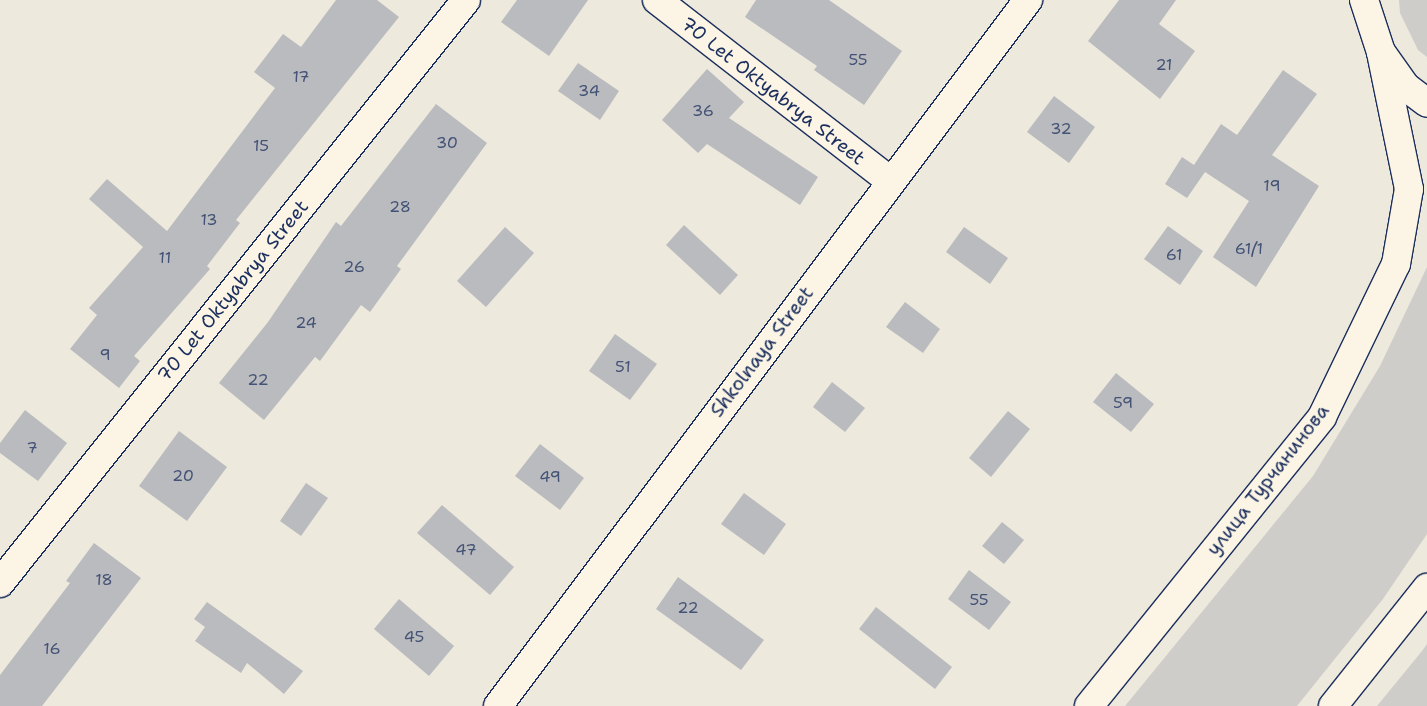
<!DOCTYPE html>
<html>
<head>
<meta charset="utf-8">
<style>
  body { margin:0 }
  #map { position:relative; width:1427px; height:706px; overflow:hidden; background:#eee9dd; font-family:"Shantell Sans",sans-serif }
  div>[style] { position:absolute }
  .green>* { inset:0; background:#cfcdca }
  .building>* { inset:0; background:#babbbe }
  .roads { filter:drop-shadow(1px 0 #1b2f5e) drop-shadow(-1px 0 #1b2f5e) drop-shadow(0 1px #1b2f5e) drop-shadow(0 -1px #1b2f5e) }
  .street>* { height:28px; margin:-14px; padding:0 14px; transform-origin:14px; border-radius:14px; background:#fcf5e5 }
  .secondary>* { height:28px; margin:-14px; padding:0 14px; transform-origin:14px; border-radius:14px; background:#fcf5e5 }
  span { translate:-50% -50%; white-space:nowrap; text-align:center; line-height:1.15; -webkit-text-stroke:4px #fcf5e5; paint-order:stroke }
  .number-label { font-size:16px; color:#435276 }
  .number-label span { -webkit-text-stroke-width:0 }
  .street-label { font-size:19px; color:#1b2f5e }
</style>
</head>
<body>
<div id="map">
  <div class="green">
    <div style="clip-path:polygon(1399px 0,1427px 0,1427px 57px,1418px 50px,1400px 13px)"></div>
    <div style="clip-path:polygon(1427px 267px,1427px 534px,1383px 599px,1297px 706px,1125px 706px,1313px 476px,1380px 366px)"></div>
    <div style="clip-path:polygon(1427px 644px,1427px 706px,1377px 706px,1422px 651px)"></div>
  </div>
  <div class="building">
    <div style="clip-path:polygon(336px 0,377px 0,399px 17px,236px 220px,240px 223px,207px 266px,210px 269px,134px 356px,140px 361px,119px 388px,70px 349px,97px 315px,89px 308px,143px 247px,89px 199px,107px 179px,167px 231px,275px 88px,254px 72px,283px 34px,301px 47px)"></div>
    <div style="clip-path:polygon(517px 0,588px 0,549px 56px,501px 22px)"></div>
    <div style="clip-path:polygon(756px 0,829px 0,902px 51px,864px 105px,814px 70px,817px 66px,745px 17px)"></div>
    <div style="clip-path:polygon(1119px 0,1176px 0,1159px 24px,1195px 51px,1160px 99px,1088px 41px)"></div>
    <div style="clip-path:polygon(578px 63px,619px 91px,600px 120px,558px 91px)"></div>
    <div style="clip-path:polygon(707px 69px,744px 102px,729px 118px,818px 177px,800px 205px,707px 144px,698px 153px,662px 120px)"></div>
    <div style="clip-path:polygon(1283px 70px,1317px 94px,1272px 155px,1319px 186px,1256px 287px,1213px 257px,1249px 201px,1205px 172px,1187px 198px,1165px 184px,1182px 157px,1194px 165px,1221px 124px,1237px 135px)"></div>
    <div style="clip-path:polygon(1054px 96px,1095px 127px,1069px 163px,1027px 132px)"></div>
    <div style="clip-path:polygon(436px 104px,487px 143px,397px 266px,401px 269px,370px 312px,361px 305px,320px 361px,315px 357px,264px 420px,219px 383px,268px 322px,336px 222px,341px 226px)"></div>
    <div style="clip-path:polygon(684px 225px,738px 275px,720px 295px,666px 245px)"></div>
    <div style="clip-path:polygon(1168px 226px,1203px 251px,1180px 285px,1144px 259px)"></div>
    <div style="clip-path:polygon(505px 227px,534px 253px,486px 307px,457px 281px)"></div>
    <div style="clip-path:polygon(964px 227px,1008px 258px,990px 284px,946px 252px)"></div>
    <div style="clip-path:polygon(905px 302px,940px 329px,923px 353px,886px 327px)"></div>
    <div style="clip-path:polygon(615px 334px,657px 364px,630px 400px,589px 371px)"></div>
    <div style="clip-path:polygon(1116px 373px,1154px 404px,1131px 432px,1093px 402px)"></div>
    <div style="clip-path:polygon(832px 382px,865px 408px,845px 432px,813px 407px)"></div>
    <div style="clip-path:polygon(25px 410px,67px 443px,38px 481px,0 453px,0 443px)"></div>
    <div style="clip-path:polygon(1008px 411px,1030px 429px,991px 477px,969px 458px)"></div>
    <div style="clip-path:polygon(179px 431px,227px 467px,187px 521px,139px 486px)"></div>
    <div style="clip-path:polygon(540px 444px,584px 478px,560px 510px,515px 476px)"></div>
    <div style="clip-path:polygon(306px 483px,328px 498px,301px 536px,280px 521px)"></div>
    <div style="clip-path:polygon(744px 493px,786px 524px,764px 555px,721px 524px)"></div>
    <div style="clip-path:polygon(442px 505px,514px 567px,490px 595px,417px 533px)"></div>
    <div style="clip-path:polygon(1002px 522px,1024px 540px,1004px 564px,982px 546px)"></div>
    <div style="clip-path:polygon(94px 543px,141px 578px,42px 706px,0 706px,0 675px,70px 583px,66px 581px)"></div>
    <div style="clip-path:polygon(969px 570px,1011px 602px,989px 630px,948px 599px)"></div>
    <div style="clip-path:polygon(678px 577px,764px 640px,741px 670px,656px 609px)"></div>
    <div style="clip-path:polygon(399px 599px,454px 646px,429px 676px,374px 629px)"></div>
    <div style="clip-path:polygon(207px 602px,303px 671px,284px 694px,247px 663px,241px 673px,195px 641px,205px 627px,194px 619px)"></div>
    <div style="clip-path:polygon(876px 607px,952px 667px,935px 689px,859px 629px)"></div>
  </div>
  <div class="roads">
    <div class="street">
      <div style="left:657px;top:0;width:295px;rotate:37.8deg"></div>
      <div style="left:0;top:583px;width:746px;rotate:-51.36deg"></div>
      <div style="left:498px;top:706px;width:883px;rotate:-53.1deg"></div>
    </div>
    <div class="secondary">
      <div style="left:1364px;top:0;width:55px;rotate:71.9deg"></div>
      <div style="left:1381px;top:52px;width:43px;rotate:54.5deg"></div>
      <div style="left:1406px;top:87px;width:26px;rotate:37deg"></div>
      <div style="left:1089px;top:706px;width:371px;rotate:-51.1deg"></div>
      <div style="left:1322px;top:417px;width:170px;rotate:-64.2deg"></div>
      <div style="left:1396px;top:264px;width:76px;rotate:-80.2deg"></div>
      <div style="left:1409px;top:189px;width:140px;rotate:-101.6deg"></div>
      <div style="left:1333px;top:706px;width:151px;rotate:-51.5deg"></div>
    </div>
  </div>
  <div class="number-label">
    <span style="left:858px;top:60px">55</span>
    <span style="left:1164px;top:65px">21</span>
    <span style="left:301px;top:77px">17</span>
    <span style="left:589px;top:91px">34</span>
    <span style="left:703px;top:111px">36</span>
    <span style="left:1061px;top:129px">32</span>
    <span style="left:447px;top:143px">30</span>
    <span style="left:261px;top:146px">15</span>
    <span style="left:1272px;top:186px">19</span>
    <span style="left:400px;top:207px">28</span>
    <span style="left:209px;top:220px">13</span>
    <span style="left:1249px;top:249px">61/1</span>
    <span style="left:1174px;top:255px">61</span>
    <span style="left:165px;top:258px">11</span>
    <span style="left:354px;top:267px">26</span>
    <span style="left:306px;top:323px">24</span>
    <span style="left:105px;top:355px">9</span>
    <span style="left:623px;top:367px">51</span>
    <span style="left:258px;top:380px">22</span>
    <span style="left:1123px;top:403px">59</span>
    <span style="left:32px;top:448px">7</span>
    <span style="left:183px;top:476px">20</span>
    <span style="left:550px;top:477px">49</span>
    <span style="left:466px;top:550px">47</span>
    <span style="left:104px;top:580px">18</span>
    <span style="left:979px;top:600px">55</span>
    <span style="left:688px;top:608px">22</span>
    <span style="left:414px;top:637px">45</span>
    <span style="left:52px;top:649px">16</span>
  </div>
  <div class="street-label">
    <span style="left:773px;top:91px;rotate:38deg">70 Let Oktyabrya Street</span>
    <span style="left:233px;top:291px;rotate:-51deg">70 Let Oktyabrya Street</span>
    <span style="left:762px;top:352px;rotate:-53deg">Shkolnaya Street</span>
    <span style="left:1268px;top:480px;rotate:-52deg">улица Турчанинова</span>
  </div>
</div>
</body>
</html>
